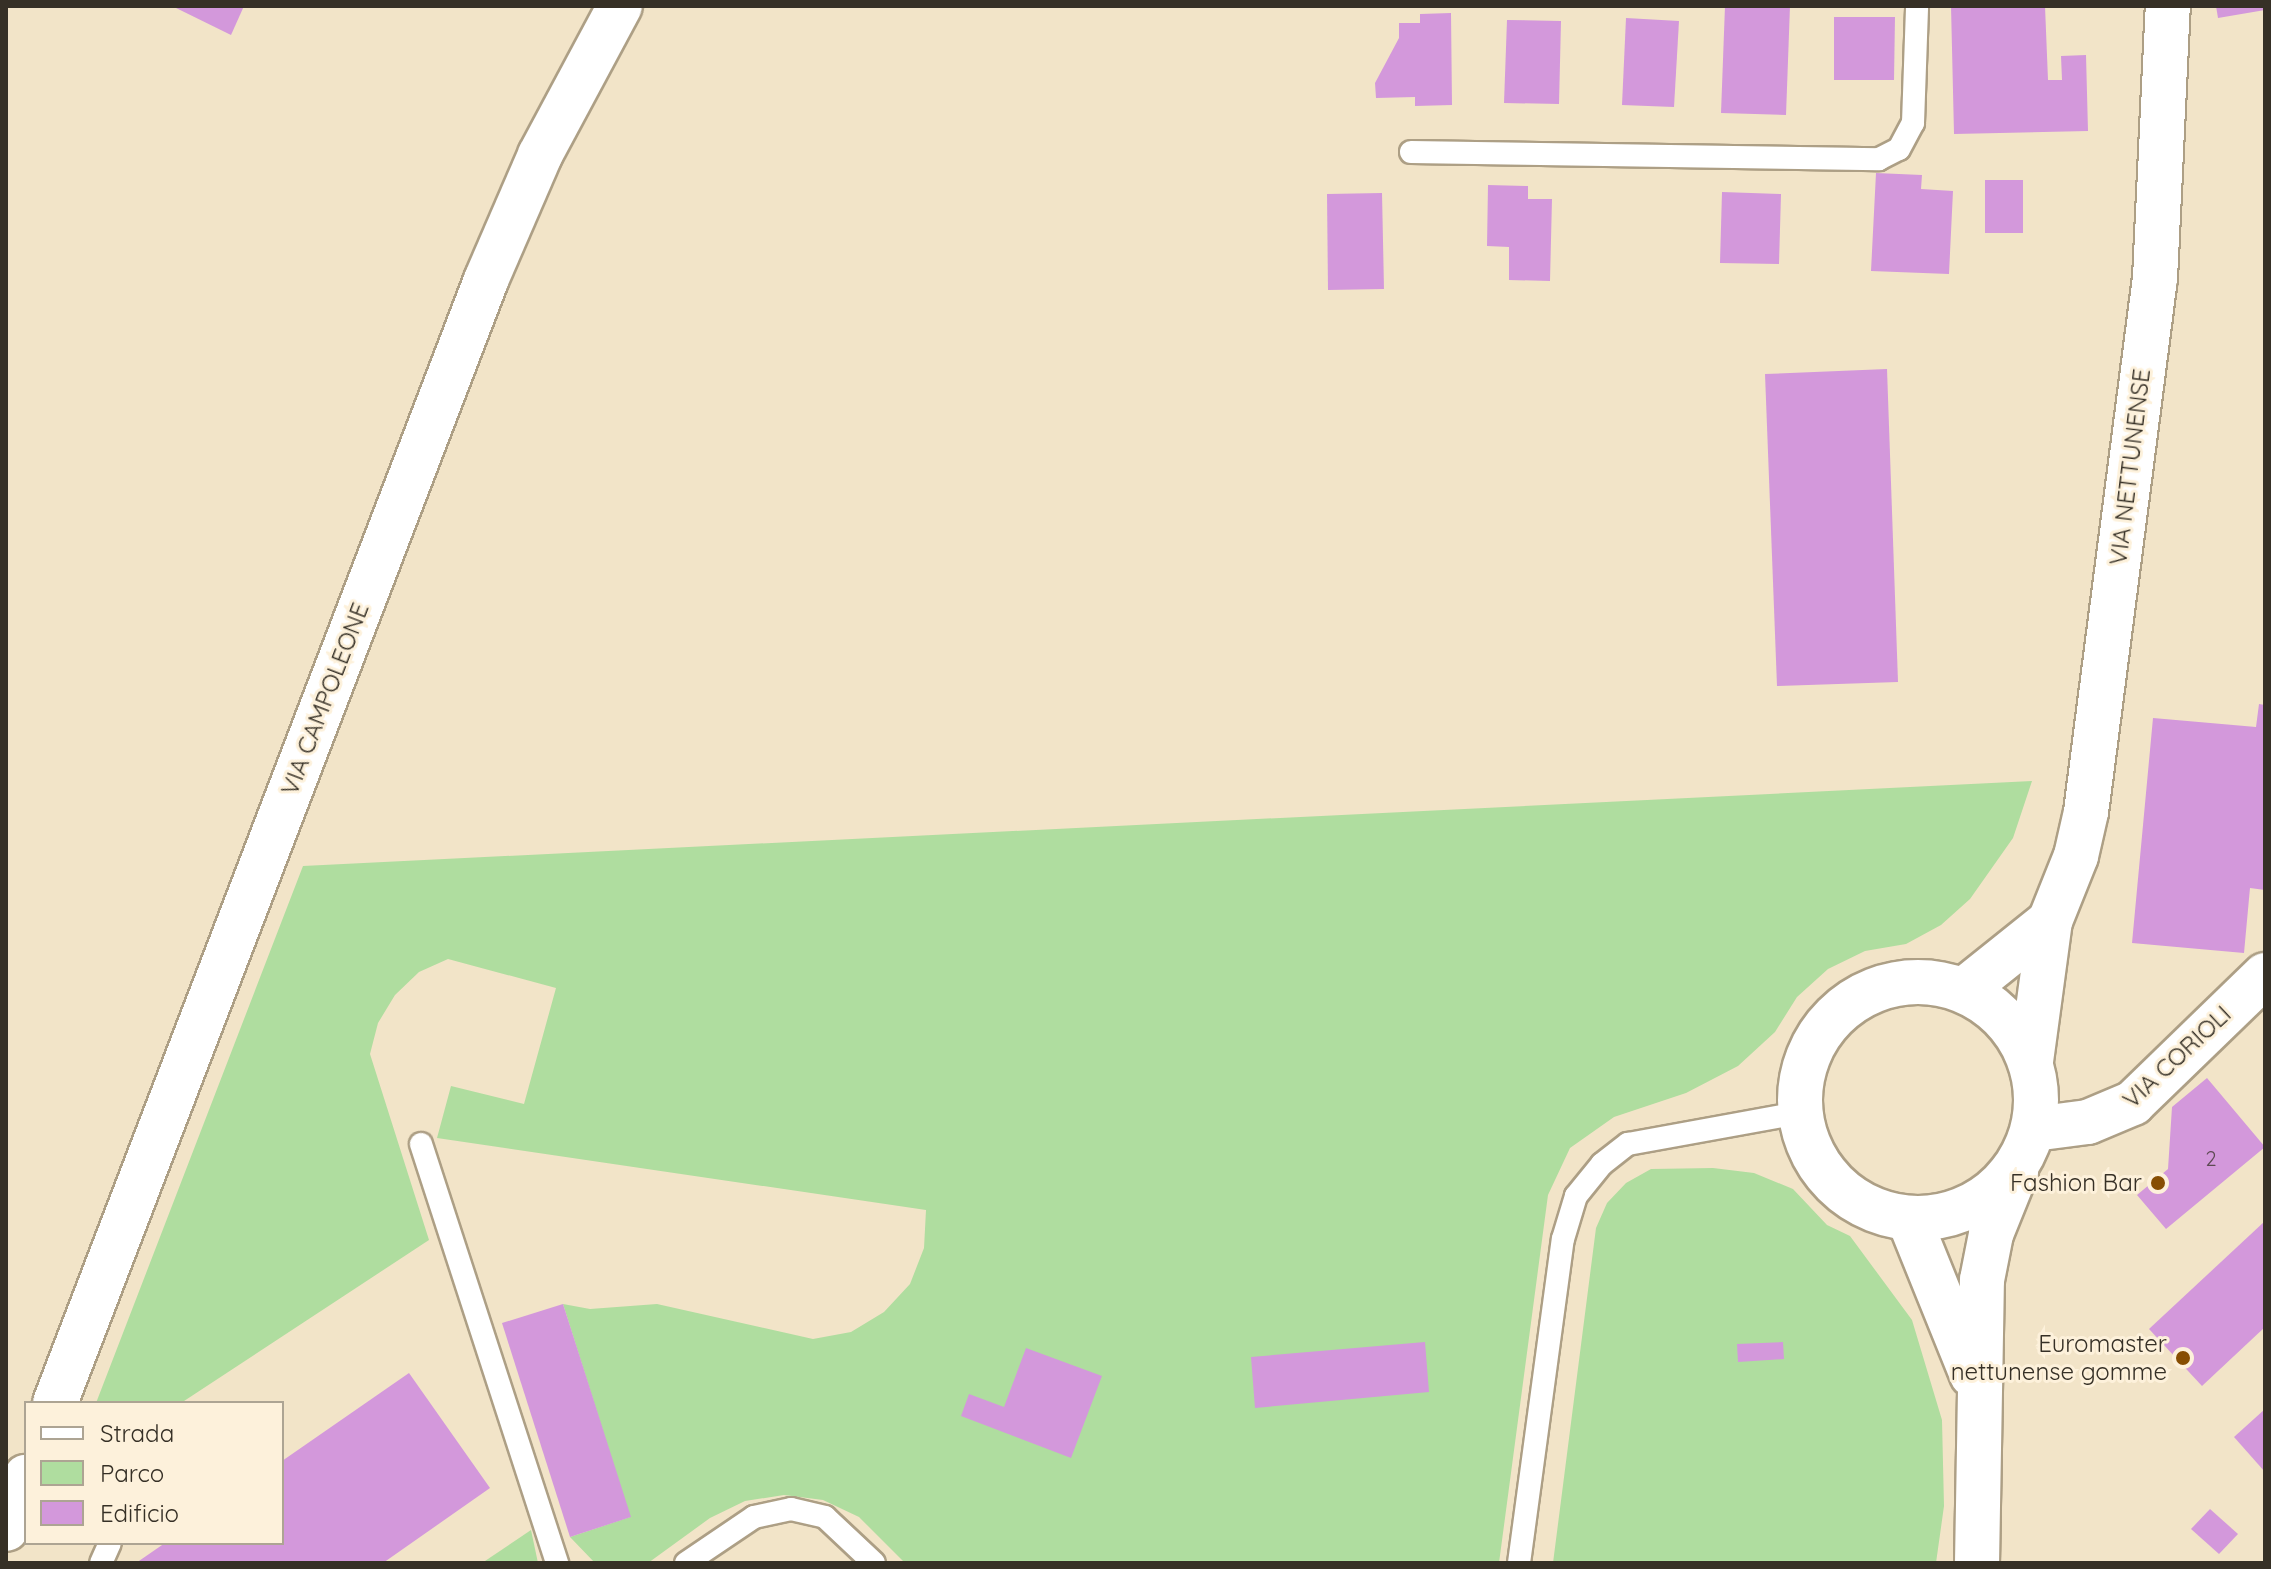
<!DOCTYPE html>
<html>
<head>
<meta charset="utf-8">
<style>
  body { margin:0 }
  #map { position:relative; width:2271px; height:1569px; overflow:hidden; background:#f2e4c8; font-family:Quicksand,sans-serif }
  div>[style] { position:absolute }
  .green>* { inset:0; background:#afdd9f }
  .building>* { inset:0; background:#d398db }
  .roads { filter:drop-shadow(2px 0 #ad9f85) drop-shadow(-2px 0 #ad9f85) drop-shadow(0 2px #ad9f85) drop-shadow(0 -2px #ad9f85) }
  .lane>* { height:22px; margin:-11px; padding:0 11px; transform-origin:11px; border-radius:11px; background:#fff }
  .street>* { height:44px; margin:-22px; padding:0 22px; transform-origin:22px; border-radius:22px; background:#fff }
  .secondary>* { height:44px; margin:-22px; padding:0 22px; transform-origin:22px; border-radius:22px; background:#fff }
  .primary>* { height:44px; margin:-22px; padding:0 22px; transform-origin:22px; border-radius:22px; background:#fff }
  .primary>.ring { margin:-22px; padding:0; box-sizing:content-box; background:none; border:44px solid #fff; border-radius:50% }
  .dots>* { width:22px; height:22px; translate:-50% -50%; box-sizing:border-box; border:4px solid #fdf1db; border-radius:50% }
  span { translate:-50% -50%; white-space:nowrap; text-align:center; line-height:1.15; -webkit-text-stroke:6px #fdf1db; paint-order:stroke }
  .number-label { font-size:20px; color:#5d4a53 }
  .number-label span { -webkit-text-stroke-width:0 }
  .street-label { font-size:24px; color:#363026 }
  .poi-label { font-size:24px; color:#363026 }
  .right { translate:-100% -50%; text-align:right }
  .frame { position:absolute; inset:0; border:8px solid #363026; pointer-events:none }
  .legend { position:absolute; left:24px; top:1401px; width:260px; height:144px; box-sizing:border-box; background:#fdf1db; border:2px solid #ada493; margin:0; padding:10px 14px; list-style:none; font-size:24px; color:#363026 }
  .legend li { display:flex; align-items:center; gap:16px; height:40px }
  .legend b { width:40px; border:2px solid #ada493 }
</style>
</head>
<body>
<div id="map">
  <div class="green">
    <div style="clip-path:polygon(2032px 781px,2013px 838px,1970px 899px,1941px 925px,1906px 944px,1865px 951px,1828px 969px,1797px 997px,1775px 1032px,1738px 1066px,1686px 1093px,1614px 1117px,1570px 1148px,1548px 1195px,1499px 1563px,905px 1563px,859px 1517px,823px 1500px,784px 1495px,745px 1501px,710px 1518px,648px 1563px,595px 1563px,570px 1537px,630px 1517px,563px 1304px,590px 1309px,657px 1304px,813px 1339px,851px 1332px,884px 1312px,910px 1284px,924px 1248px,926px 1210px,437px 1138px,451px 1086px,524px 1104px,556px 988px,448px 959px,419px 972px,395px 995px,378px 1023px,370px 1054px,429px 1240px,181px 1403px,96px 1403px,303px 866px)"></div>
    <div style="clip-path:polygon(1713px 1168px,1754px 1173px,1793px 1189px,1827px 1225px,1850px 1236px,1912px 1320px,1942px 1420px,1944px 1506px,1936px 1563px,1553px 1563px,1596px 1228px,1607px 1203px,1626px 1183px,1651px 1169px)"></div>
    <div style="clip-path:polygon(531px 1530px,538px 1563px,482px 1563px)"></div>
  </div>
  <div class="building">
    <div style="clip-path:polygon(172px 6px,244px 6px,231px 35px)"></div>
    <div style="clip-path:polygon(1725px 6px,1790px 6px,1786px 115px,1721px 113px)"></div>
    <div style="clip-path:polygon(1951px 6px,2045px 6px,2048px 80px,2062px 80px,2061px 56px,2086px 55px,2088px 131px,1954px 134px)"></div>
    <div style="clip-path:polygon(2216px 6px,2265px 6px,2265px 10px,2218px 18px)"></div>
    <div style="clip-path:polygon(1451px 13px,1452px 105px,1415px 106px,1415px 97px,1376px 98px,1375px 83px,1399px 38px,1399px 23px,1420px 23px,1420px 14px)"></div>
    <div style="clip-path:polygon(1834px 17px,1895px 17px,1894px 80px,1834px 80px)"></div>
    <div style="clip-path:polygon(1626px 18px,1679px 21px,1674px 107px,1622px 105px)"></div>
    <div style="clip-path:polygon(1507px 20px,1561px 21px,1559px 104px,1504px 103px)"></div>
    <div style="clip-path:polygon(1876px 173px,1922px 175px,1921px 189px,1953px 191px,1949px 274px,1871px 271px)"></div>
    <div style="clip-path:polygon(1985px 180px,2023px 180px,2023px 233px,1985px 233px)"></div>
    <div style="clip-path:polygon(1488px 185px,1528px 186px,1528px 199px,1552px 199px,1550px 281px,1509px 280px,1509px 247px,1487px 246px)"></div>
    <div style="clip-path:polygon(1722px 192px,1781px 194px,1779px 264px,1720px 263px)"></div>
    <div style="clip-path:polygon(1382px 193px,1384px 289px,1328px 290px,1327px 194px)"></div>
    <div style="clip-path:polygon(1887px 369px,1898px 682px,1777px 686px,1765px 374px)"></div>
    <div style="clip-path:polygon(2259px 704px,2265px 705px,2265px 890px,2250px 888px,2244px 953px,2132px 943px,2153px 718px,2256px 727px)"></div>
    <div style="clip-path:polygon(2207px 1078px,2265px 1147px,2166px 1229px,2137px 1195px,2168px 1169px,2172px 1107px)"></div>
    <div style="clip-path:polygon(2265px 1221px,2265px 1327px,2202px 1386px,2149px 1329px)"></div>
    <div style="clip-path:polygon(563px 1304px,631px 1517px,570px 1537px,502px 1323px)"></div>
    <div style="clip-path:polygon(1425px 1342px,1429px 1392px,1255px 1408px,1251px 1357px)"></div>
    <div style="clip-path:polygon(1783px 1342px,1784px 1359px,1738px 1362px,1737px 1344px)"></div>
    <div style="clip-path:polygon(1026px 1348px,1102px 1376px,1071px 1458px,961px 1416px,969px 1394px,1004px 1407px)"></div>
    <div style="clip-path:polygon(409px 1373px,490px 1488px,383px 1563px,136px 1563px,165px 1543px,282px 1543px,282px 1461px)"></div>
    <div style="clip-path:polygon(2265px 1409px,2265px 1472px,2234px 1437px)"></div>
    <div style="clip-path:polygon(2210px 1509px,2238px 1534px,2219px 1554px,2191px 1529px)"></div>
  </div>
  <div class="roads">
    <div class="lane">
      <div style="left:1411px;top:152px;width:468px;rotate:0.9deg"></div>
      <div style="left:1879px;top:159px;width:22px;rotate:-27deg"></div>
      <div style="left:1899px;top:149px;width:30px;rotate:-62deg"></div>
      <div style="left:1913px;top:123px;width:117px;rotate:-88deg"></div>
      <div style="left:421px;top:1144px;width:441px;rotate:72deg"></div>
      <div style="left:101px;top:1563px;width:22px;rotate:-66deg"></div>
      <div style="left:686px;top:1563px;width:82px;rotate:-34.1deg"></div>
      <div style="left:754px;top:1517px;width:38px;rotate:-12deg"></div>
      <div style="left:791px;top:1509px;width:35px;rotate:13deg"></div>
      <div style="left:825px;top:1517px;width:67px;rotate:43.2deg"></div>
      <div style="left:1519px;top:1563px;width:327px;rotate:-82.3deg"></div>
      <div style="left:1563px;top:1239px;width:45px;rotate:-73.2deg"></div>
      <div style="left:1576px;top:1196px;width:41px;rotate:-50.9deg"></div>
      <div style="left:1602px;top:1164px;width:33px;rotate:-38deg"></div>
      <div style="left:1628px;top:1144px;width:174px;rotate:-10.3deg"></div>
    </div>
    <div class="street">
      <div style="left:2034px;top:1129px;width:54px;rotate:-7.4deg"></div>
      <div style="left:2088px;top:1122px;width:49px;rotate:-22.9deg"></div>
      <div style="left:2133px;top:1103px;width:184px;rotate:-44.1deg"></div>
    </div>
    <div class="secondary">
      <div style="left:55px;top:1403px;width:1203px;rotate:-69deg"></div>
      <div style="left:486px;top:280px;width:136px;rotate:-66.6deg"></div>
      <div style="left:540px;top:155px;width:169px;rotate:-61.8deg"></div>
      <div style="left:6px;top:1529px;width:56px;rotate:-69deg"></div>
    </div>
    <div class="primary">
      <div class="ring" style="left:1800px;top:982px;width:192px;height:192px"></div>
      <div style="left:1964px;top:990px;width:110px;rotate:-38.7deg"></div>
      <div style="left:2031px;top:1061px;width:141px;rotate:-82.3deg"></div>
      <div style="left:2050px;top:921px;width:70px;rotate:-68.2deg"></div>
      <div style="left:2076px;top:856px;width:45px;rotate:-77.2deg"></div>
      <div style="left:2086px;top:812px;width:538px;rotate:-82.64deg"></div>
      <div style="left:2155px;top:278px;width:272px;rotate:-87.3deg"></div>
      <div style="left:1909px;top:1219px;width:168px;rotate:68deg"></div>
      <div style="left:1977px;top:1563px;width:283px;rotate:-89deg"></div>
      <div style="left:1982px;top:1280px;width:47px;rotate:-78.9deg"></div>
      <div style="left:1991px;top:1234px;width:67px;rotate:-68deg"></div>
    </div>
  </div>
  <div class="dots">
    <div style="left:2158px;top:1183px;background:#874e03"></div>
    <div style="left:2183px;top:1358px;background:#874e03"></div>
  </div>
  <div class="number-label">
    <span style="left:2211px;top:1158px">2</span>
  </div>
  <div class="street-label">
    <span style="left:2130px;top:467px;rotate:-83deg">VIA NETTUNENSE</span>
    <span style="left:325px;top:699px;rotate:-69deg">VIA CAMPOLEONE</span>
    <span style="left:2177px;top:1057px;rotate:-43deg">VIA CORIOLI</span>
  </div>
  <div class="poi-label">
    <span class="right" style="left:2142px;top:1183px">Fashion Bar</span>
    <span class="right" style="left:2167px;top:1358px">Euromaster<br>nettunense gomme</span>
  </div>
  <div class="frame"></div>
  <ul class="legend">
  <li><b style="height:10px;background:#fff"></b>Strada</li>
  <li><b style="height:22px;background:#afdd9f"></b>Parco</li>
  <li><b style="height:22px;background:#d398db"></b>Edificio</li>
  </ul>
</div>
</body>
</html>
